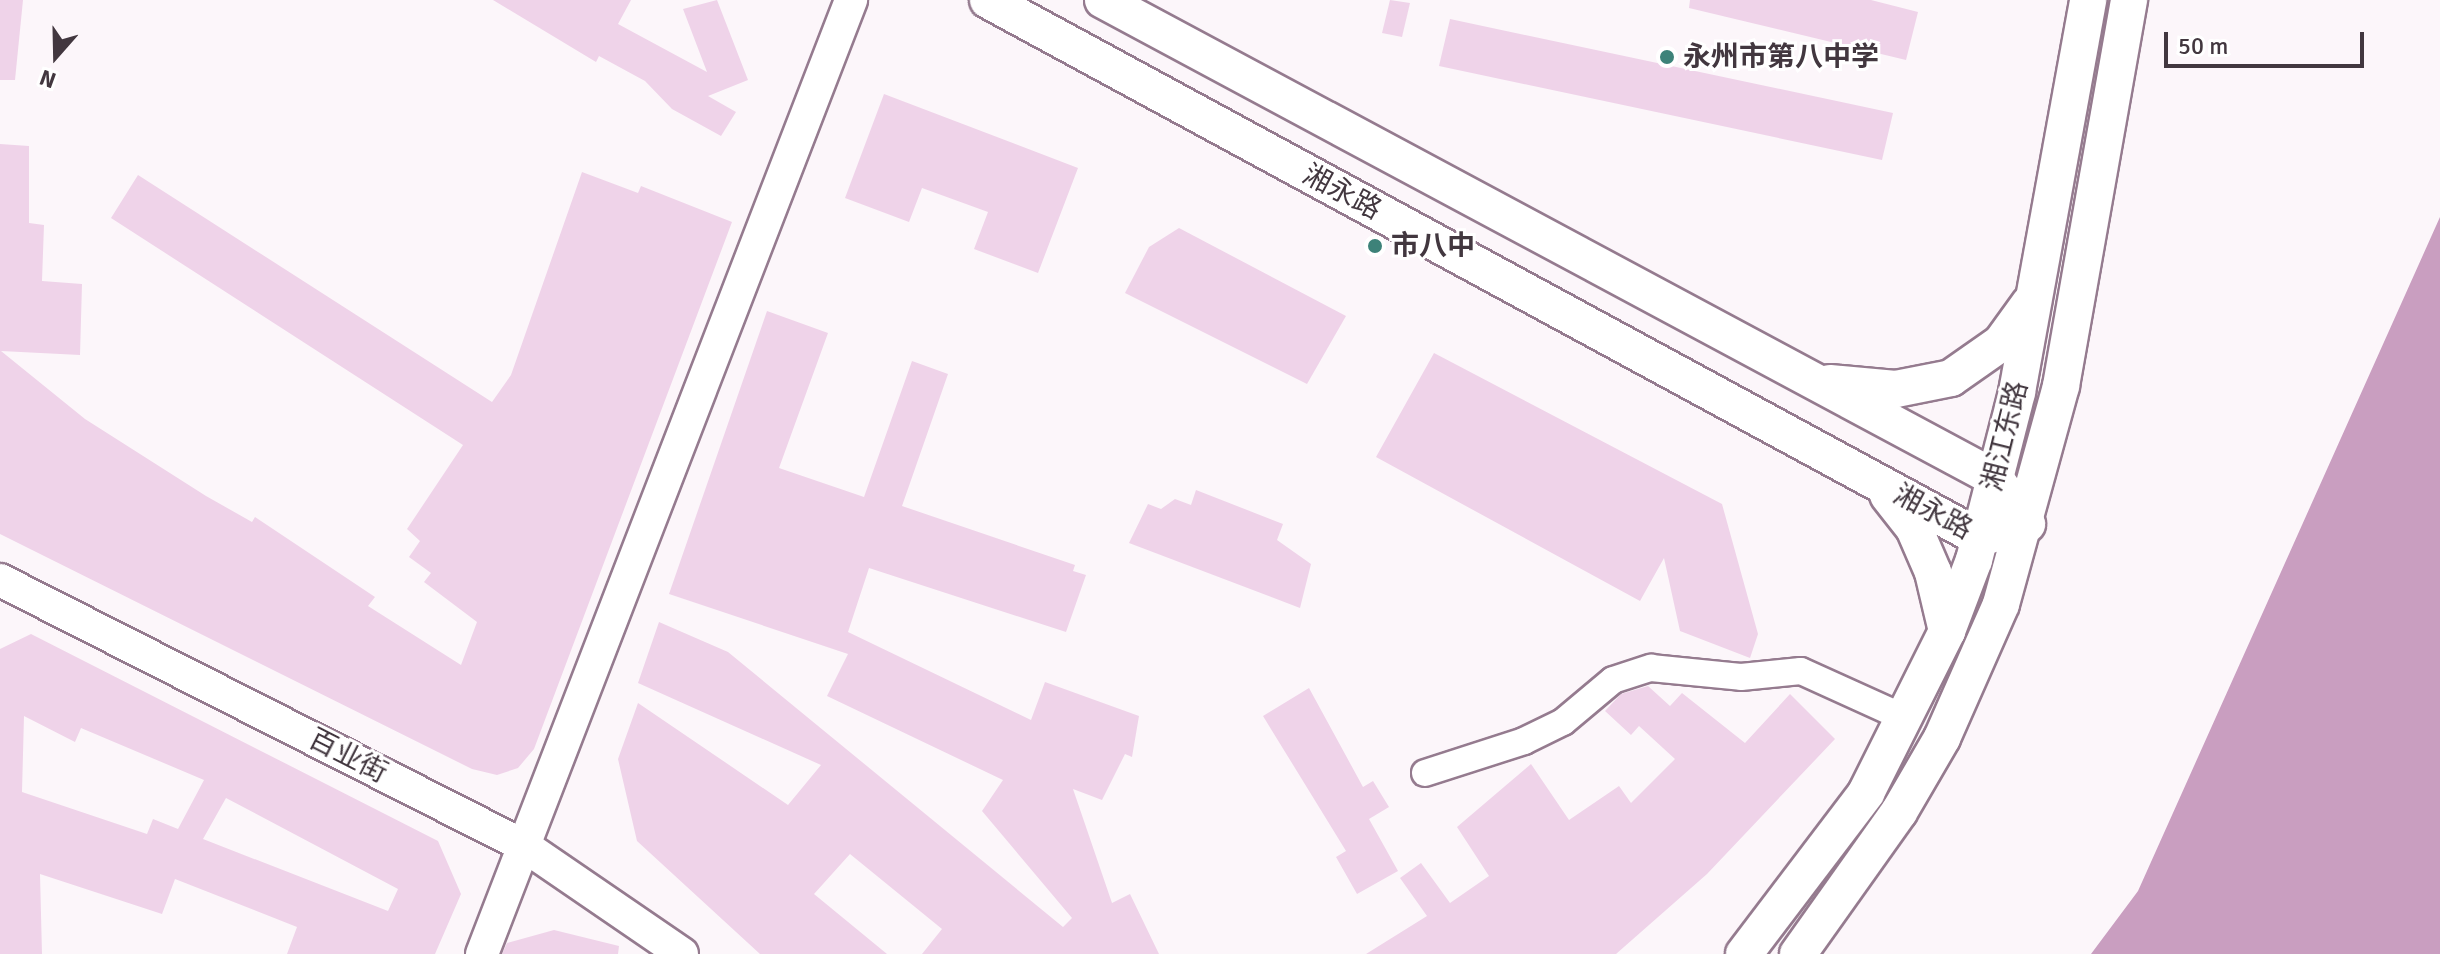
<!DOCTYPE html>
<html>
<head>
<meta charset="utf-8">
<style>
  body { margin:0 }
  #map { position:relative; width:2440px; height:954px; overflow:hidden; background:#fcf6fa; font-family:Signika,"Noto Sans SC",sans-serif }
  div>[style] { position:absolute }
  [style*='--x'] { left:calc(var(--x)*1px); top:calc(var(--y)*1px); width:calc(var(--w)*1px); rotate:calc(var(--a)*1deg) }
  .water>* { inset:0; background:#c99ec0 }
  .building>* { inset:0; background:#efd3e9 }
  .roads { filter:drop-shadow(2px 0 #957b8f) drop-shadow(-2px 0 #957b8f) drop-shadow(0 2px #957b8f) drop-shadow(0 -2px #957b8f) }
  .minor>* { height:26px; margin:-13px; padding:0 13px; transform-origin:13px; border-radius:13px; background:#fff }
  .tertiary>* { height:32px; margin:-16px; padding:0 16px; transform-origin:16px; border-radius:16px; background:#fff }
  .secondary>* { height:36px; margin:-18px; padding:0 18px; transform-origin:18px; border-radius:18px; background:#fff }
  .dots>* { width:22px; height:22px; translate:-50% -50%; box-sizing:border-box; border:4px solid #fff; border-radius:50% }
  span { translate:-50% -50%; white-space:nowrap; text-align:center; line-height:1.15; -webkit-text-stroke:6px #fff; paint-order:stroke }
  .poi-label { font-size:28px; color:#42373f; font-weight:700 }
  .left { translate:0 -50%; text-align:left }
  .street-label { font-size:28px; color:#42373f }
  .north { position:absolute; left:16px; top:16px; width:80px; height:80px; -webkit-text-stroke:6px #fff; paint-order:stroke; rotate:200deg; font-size:22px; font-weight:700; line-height:32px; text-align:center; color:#42373f }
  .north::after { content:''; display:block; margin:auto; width:28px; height:36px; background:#42373f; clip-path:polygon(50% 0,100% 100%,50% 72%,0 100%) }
  .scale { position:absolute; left:2164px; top:32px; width:200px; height:36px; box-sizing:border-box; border:4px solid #42373f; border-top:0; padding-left:10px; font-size:24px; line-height:28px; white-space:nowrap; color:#42373f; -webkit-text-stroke:6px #fff; paint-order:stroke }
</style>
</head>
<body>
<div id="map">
  <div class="water">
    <div style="clip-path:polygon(2440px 217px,2440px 954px,2091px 954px,2138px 891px)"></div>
  </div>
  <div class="building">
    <div style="clip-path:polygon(0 0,23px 0,15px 80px,0 80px)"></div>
    <div style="clip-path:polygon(493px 0,631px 0,618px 24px,707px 72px,683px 9px,717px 0,748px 80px,708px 96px,736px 112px,721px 136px,672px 109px,645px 81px,599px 56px,596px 62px)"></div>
    <div style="clip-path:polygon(1390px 0,1410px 3px,1402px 37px,1382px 33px)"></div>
    <div style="clip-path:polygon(1690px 0,1871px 0,1918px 12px,1906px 60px,1689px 8px)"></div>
    <div style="clip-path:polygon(1450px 19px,1893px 113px,1882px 160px,1439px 66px)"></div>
    <div style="clip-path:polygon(884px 94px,1078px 168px,1038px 273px,974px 249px,988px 212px,922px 188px,909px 222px,845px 198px)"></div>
    <div style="clip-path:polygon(0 144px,29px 146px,29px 223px,44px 225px,42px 281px,82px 284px,80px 355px,1px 351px,85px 419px,206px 496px,252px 522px,255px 517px,375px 597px,368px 606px,461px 665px,477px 622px,424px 582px,431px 573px,409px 557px,420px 541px,407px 529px,463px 445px,111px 218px,138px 175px,492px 402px,511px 375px,582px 172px,638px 193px,641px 186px,732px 222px,534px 749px,518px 768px,497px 775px,472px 769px,0 534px)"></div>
    <div style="clip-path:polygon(1179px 228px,1346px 316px,1307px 384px,1125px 293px,1149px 247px)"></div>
    <div style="clip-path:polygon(767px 311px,828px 333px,779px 468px,864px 497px,912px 361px,948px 374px,902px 506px,1075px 565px,1073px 571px,1086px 575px,1066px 632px,869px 568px,848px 632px,1031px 720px,1045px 682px,1139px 716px,1132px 757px,1125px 754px,1102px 800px,1073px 789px,1112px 903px,1130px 894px,1159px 954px,922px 954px,942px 929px,850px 854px,814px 894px,887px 954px,760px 954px,637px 841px,618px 759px,638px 703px,788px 805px,821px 765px,638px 683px,659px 622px,728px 652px,1063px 927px,1072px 918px,982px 811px,1003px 780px,827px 696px,848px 654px,669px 594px)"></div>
    <div style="clip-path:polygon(1434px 353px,1722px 504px,1758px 634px,1750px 658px,1680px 631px,1664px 558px,1640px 601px,1376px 457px)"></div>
    <div style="clip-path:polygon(1196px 490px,1283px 524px,1277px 540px,1311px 564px,1300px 608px,1129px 543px,1148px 504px,1161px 509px,1175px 499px,1191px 505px)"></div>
    <div style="clip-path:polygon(evenodd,31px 634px,438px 841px,461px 894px,435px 954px,287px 954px,297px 927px,175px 879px,162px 914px,40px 874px,42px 954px,0 954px,0 649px,31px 634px,24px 716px,75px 742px,81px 728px,204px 780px,178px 829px,153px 819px,147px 834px,22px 792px,24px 716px,31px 634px,226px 798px,398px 889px,388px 911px,203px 839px,226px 798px)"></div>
    <div style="clip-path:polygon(1648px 686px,1670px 706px,1682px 693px,1745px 743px,1790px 694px,1835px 739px,1707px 874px,1616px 954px,1366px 954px,1427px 916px,1400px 878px,1421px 863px,1450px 903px,1489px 876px,1457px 827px,1531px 764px,1569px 820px,1619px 786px,1631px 803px,1675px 759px,1639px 726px,1631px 735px,1605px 711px,1621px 694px)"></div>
    <div style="clip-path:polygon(1309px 688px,1363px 787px,1373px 781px,1389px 807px,1369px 819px,1398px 871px,1357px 894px,1336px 857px,1346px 851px,1263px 716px)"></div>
    <div style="clip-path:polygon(554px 930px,619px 946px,618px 954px,502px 954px,507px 943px)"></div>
  </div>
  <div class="roads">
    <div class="minor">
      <div style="--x:1425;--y:773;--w:104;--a:-17.9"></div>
      <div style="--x:1524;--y:741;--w:43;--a:-26"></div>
      <div style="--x:1563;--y:722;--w:65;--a:-40"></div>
      <div style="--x:1613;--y:680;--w:40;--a:-18"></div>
      <div style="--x:1651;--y:668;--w:90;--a:5.7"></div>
      <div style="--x:1741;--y:677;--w:60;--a:-5.7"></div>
      <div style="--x:1801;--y:671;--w:116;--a:24.4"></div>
    </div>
    <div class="tertiary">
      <div style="--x:0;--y:580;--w:590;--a:26.91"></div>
      <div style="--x:526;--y:847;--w:189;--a:34.4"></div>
      <div style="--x:482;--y:954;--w:1023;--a:-68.85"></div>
    </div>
    <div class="secondary">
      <div style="--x:988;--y:0;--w:1128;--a:28.47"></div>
      <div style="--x:1980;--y:538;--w:49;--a:-16.6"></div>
      <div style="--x:1103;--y:0;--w:1012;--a:28.19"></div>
      <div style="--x:1995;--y:478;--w:56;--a:55.2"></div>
      <div style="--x:1830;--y:383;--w:66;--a:5.2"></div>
      <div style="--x:1896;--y:389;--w:56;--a:-11.3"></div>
      <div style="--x:1951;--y:378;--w:61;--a:-35"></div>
      <div style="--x:2001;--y:343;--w:49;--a:-54.1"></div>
      <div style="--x:1888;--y:495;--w:42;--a:51.8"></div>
      <div style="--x:1914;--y:528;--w:48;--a:66.6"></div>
      <div style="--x:1933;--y:572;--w:61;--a:76.7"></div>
      <div style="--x:1744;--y:954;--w:202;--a:-52.8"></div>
      <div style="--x:1866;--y:793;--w:181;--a:-63.4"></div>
      <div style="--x:1947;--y:631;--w:76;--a:-69.2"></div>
      <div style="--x:1974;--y:560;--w:173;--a:-75.6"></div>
      <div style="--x:2017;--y:392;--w:398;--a:-79.7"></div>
      <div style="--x:1798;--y:954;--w:174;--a:-54.6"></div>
      <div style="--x:1899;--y:812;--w:86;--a:-59.8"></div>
      <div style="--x:1942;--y:738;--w:146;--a:-66.2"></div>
      <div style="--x:2001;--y:604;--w:226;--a:-74.6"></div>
      <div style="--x:2061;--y:386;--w:392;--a:-80"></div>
    </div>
  </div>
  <div class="dots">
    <div style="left:1667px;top:57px;background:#3d8279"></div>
    <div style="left:1375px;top:246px;background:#3d8279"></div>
  </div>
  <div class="poi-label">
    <span class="left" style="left:1683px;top:57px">永州市第八中学</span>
    <span class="left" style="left:1391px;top:246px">市八中</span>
  </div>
  <div class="street-label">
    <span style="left:1342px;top:192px;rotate:28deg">湘永路</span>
    <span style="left:2005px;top:436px;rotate:-76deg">湘江东路</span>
    <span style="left:1933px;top:512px;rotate:28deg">湘永路</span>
    <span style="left:348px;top:756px;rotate:27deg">百业街</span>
  </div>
  <div class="north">N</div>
  <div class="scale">50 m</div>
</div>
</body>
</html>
